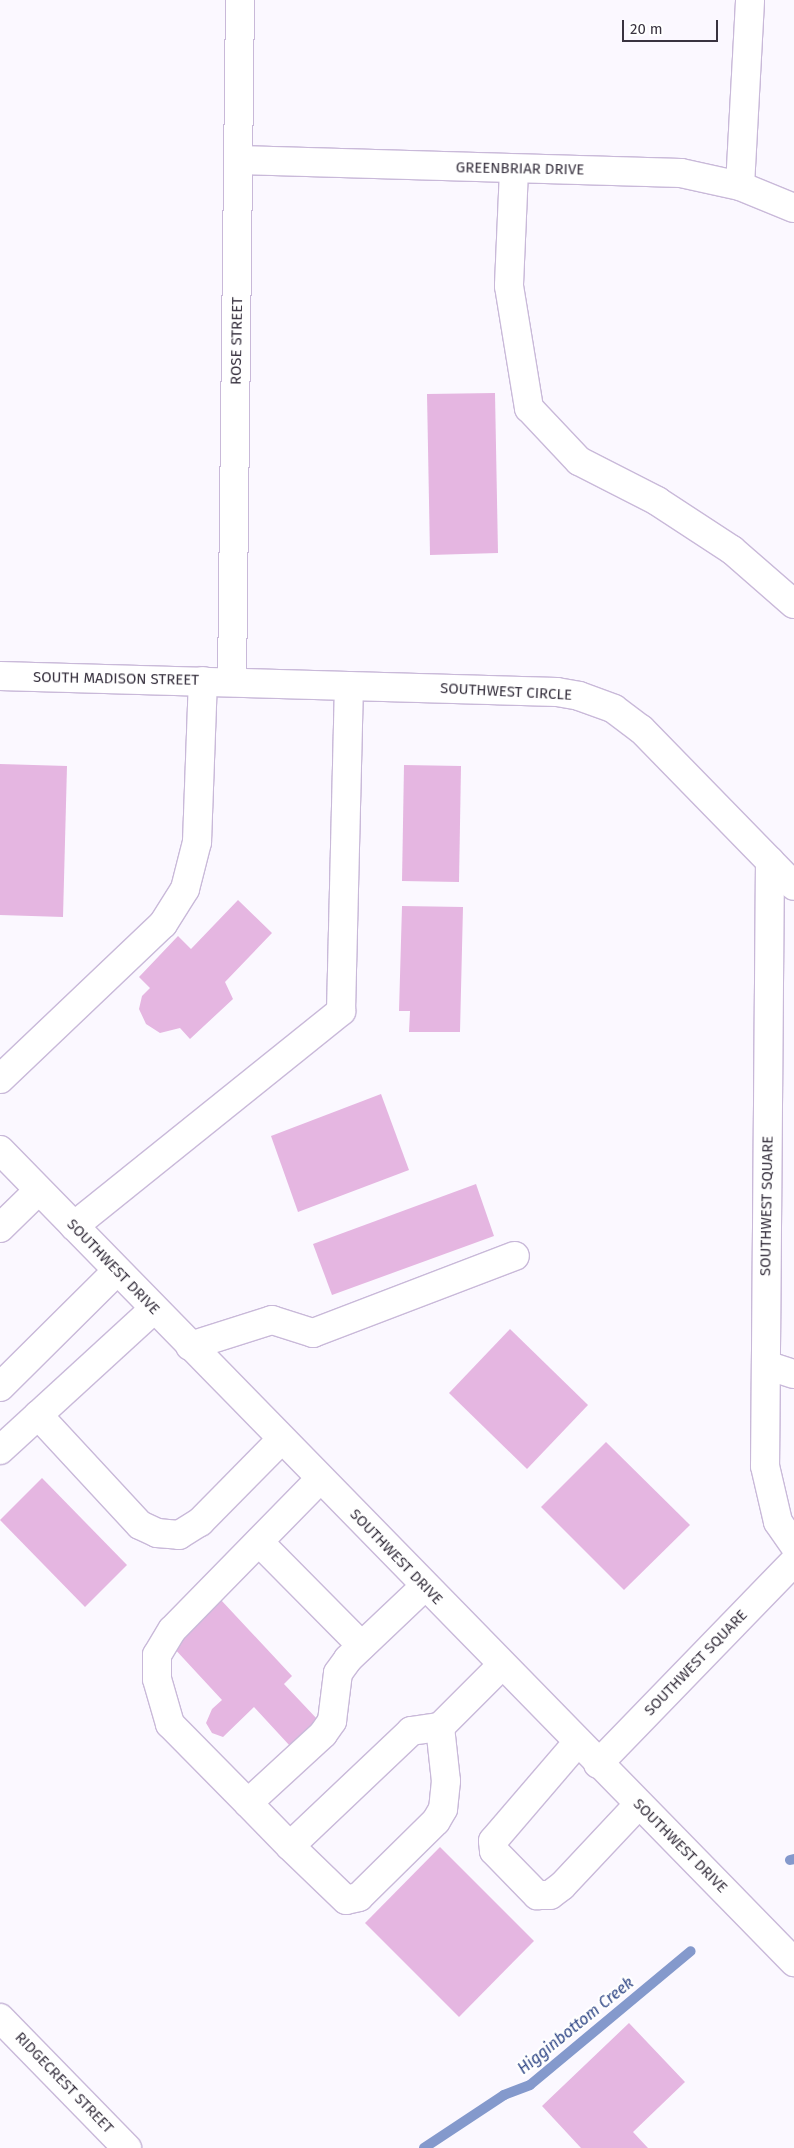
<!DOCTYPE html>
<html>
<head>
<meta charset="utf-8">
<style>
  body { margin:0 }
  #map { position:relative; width:794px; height:2148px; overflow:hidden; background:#fbf8ff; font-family:"Fira Sans",sans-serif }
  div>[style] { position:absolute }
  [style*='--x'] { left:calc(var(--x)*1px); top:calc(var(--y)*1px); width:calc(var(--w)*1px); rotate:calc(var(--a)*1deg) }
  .stream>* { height:10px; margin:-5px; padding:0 5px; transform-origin:5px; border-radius:5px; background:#8499cc }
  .building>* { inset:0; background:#e5b6e1 }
  .roads { filter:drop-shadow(1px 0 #c9b9d9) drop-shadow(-1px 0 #c9b9d9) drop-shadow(0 1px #c9b9d9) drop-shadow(0 -1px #c9b9d9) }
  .minor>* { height:28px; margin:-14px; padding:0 14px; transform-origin:14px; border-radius:14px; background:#fff }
  .major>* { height:28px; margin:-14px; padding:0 14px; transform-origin:14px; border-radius:14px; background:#fff }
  span { translate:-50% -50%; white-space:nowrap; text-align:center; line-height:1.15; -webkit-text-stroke:4.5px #fff; paint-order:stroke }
  .street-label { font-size:15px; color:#393340 }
  .water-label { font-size:16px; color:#304786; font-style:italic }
  .scale { position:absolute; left:622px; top:20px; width:96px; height:22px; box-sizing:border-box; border:2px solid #393340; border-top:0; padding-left:6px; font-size:15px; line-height:18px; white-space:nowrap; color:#393340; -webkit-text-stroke:4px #fff; paint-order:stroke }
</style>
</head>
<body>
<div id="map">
  <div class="stream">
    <div style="--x:790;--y:1860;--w:4;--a:-14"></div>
    <div style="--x:424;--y:2148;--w:96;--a:-33.5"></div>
    <div style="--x:504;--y:2095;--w:28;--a:-21"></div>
    <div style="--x:530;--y:2085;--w:209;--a:-39.8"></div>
  </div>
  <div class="building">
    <div style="clip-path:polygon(495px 393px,498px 553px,430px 555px,427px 394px)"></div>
    <div style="clip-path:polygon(0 764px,67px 766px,63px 917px,0 915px)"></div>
    <div style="clip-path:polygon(404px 765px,461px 766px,459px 882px,402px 881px)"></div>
    <div style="clip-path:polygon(238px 900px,272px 933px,225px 982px,233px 999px,190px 1039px,180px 1028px,160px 1033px,146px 1024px,139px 1009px,142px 996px,150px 988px,139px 977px,178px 936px,191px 949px)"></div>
    <div style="clip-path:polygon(402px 906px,463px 907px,460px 1032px,409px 1032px,410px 1011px,399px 1011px)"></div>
    <div style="clip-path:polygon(381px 1094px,409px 1170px,298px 1212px,271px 1136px)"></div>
    <div style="clip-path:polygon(476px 1184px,494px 1236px,332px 1295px,313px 1244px)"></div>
    <div style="clip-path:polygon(510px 1329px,588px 1405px,527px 1469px,449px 1393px)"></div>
    <div style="clip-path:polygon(606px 1442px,690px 1525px,624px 1590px,541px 1507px)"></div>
    <div style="clip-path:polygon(42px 1478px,127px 1565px,85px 1607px,0 1520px)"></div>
    <div style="clip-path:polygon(221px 1600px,292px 1676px,284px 1684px,318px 1720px,290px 1746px,254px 1707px,223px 1737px,212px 1733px,206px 1723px,212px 1709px,222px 1700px,172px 1646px)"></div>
    <div style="clip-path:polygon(440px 1847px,534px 1941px,459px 2017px,365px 1923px)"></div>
    <div style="clip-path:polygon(629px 2023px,685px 2082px,633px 2132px,648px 2148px,581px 2148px,542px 2106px)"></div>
  </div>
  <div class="roads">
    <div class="minor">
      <div style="--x:239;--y:160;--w:442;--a:1.7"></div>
      <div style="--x:681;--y:173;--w:60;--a:12.4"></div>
      <div style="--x:740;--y:186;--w:58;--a:22.2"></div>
      <div style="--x:514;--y:170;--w:116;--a:92.5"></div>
      <div style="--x:509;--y:286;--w:124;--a:80.7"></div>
      <div style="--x:529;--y:408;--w:73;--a:46.7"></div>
      <div style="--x:579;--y:461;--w:88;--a:27.1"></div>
      <div style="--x:657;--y:501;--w:90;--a:33.2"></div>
      <div style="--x:732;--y:550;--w:82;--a:41.1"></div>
      <div style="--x:740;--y:186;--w:186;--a:-86.9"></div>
      <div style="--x:0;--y:676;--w:557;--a:1.65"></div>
      <div style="--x:557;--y:692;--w:22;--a:10"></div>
      <div style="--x:579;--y:696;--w:37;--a:20"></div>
      <div style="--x:614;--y:709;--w:34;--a:37"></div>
      <div style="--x:641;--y:729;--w:219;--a:45.7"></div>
      <div style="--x:232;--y:682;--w:682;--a:-89.33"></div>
      <div style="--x:770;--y:861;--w:605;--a:90.47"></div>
      <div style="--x:765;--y:1466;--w:57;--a:76.9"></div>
      <div style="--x:778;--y:1522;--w:28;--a:55"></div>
      <div style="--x:0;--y:1079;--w:225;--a:-43.6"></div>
      <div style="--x:163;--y:924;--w:41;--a:-57.8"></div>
      <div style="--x:185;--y:889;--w:49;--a:-75.7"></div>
      <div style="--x:197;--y:842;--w:161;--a:-87.9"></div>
      <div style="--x:74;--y:1226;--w:343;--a:-38.8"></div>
      <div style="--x:341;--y:1011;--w:325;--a:-88.6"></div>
      <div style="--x:0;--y:1228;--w:54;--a:-44.3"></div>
      <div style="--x:190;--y:1346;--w:86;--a:-17.6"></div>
      <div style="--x:272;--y:1320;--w:43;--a:17.6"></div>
      <div style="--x:313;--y:1333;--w:216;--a:-20.9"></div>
      <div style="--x:766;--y:1365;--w:29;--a:18"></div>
      <div style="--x:0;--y:1387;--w:165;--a:-44.8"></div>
      <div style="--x:38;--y:1415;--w:150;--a:47.2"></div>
      <div style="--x:140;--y:1525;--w:19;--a:25"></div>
      <div style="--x:157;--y:1533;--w:22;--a:5"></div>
      <div style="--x:179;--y:1535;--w:25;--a:-32"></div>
      <div style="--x:200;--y:1522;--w:115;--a:-45.4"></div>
      <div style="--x:0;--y:1450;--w:209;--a:-42.5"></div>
      <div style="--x:320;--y:1479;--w:211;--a:134.4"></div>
      <div style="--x:172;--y:1630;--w:29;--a:121"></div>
      <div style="--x:157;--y:1655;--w:24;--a:90"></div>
      <div style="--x:157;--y:1679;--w:47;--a:73.9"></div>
      <div style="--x:170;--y:1724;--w:111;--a:45.4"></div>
      <div style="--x:248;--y:1803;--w:102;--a:-42.6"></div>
      <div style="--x:323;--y:1734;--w:16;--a:-55"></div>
      <div style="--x:332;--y:1721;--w:48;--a:-82.9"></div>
      <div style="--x:338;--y:1673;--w:17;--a:-54"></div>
      <div style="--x:348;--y:1659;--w:106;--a:-43.5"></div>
      <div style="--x:259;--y:1542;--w:146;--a:45.3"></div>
      <div style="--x:440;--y:1727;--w:54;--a:83.7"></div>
      <div style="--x:446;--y:1781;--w:28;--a:96"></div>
      <div style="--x:443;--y:1809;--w:14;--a:120"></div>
      <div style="--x:436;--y:1821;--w:108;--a:135.4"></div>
      <div style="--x:359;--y:1897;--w:13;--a:167"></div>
      <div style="--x:346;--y:1900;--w:78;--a:-136"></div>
      <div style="--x:290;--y:1846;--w:167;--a:-43.5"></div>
      <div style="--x:411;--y:1731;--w:29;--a:-8"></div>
      <div style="--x:440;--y:1727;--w:88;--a:-45"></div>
      <div style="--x:577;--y:1743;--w:129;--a:130.6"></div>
      <div style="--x:493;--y:1841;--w:10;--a:84"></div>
      <div style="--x:494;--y:1851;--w:62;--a:45.7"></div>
      <div style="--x:537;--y:1895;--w:13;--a:0"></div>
      <div style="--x:550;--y:1895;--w:15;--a:-37"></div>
      <div style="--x:562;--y:1886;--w:112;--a:-46.8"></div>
      <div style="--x:598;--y:1764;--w:281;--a:-45.9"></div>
      <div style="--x:248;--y:1803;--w:60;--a:45.7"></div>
      <div style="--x:0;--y:2018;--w:182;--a:45.7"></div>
    </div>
    <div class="major">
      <div style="--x:0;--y:1150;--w:1136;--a:45.64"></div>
    </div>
  </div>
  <div class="street-label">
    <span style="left:520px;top:169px;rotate:1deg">GREENBRIAR DRIVE</span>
    <span style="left:237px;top:341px;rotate:-89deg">ROSE STREET</span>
    <span style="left:116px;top:679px;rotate:1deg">SOUTH MADISON STREET</span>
    <span style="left:506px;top:692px;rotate:3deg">SOUTHWEST CIRCLE</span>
    <span style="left:767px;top:1206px;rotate:-89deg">SOUTHWEST SQUARE</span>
    <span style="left:113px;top:1267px;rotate:46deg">SOUTHWEST DRIVE</span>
    <span style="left:396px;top:1557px;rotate:46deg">SOUTHWEST DRIVE</span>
    <span style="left:696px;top:1663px;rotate:-46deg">SOUTHWEST SQUARE</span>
    <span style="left:680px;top:1846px;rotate:45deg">SOUTHWEST DRIVE</span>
    <span style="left:64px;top:2083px;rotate:46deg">RIDGECREST STREET</span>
  </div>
  <div class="water-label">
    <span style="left:576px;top:2026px;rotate:-39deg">Higginbottom Creek</span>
  </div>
  <div class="scale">20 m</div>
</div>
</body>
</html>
